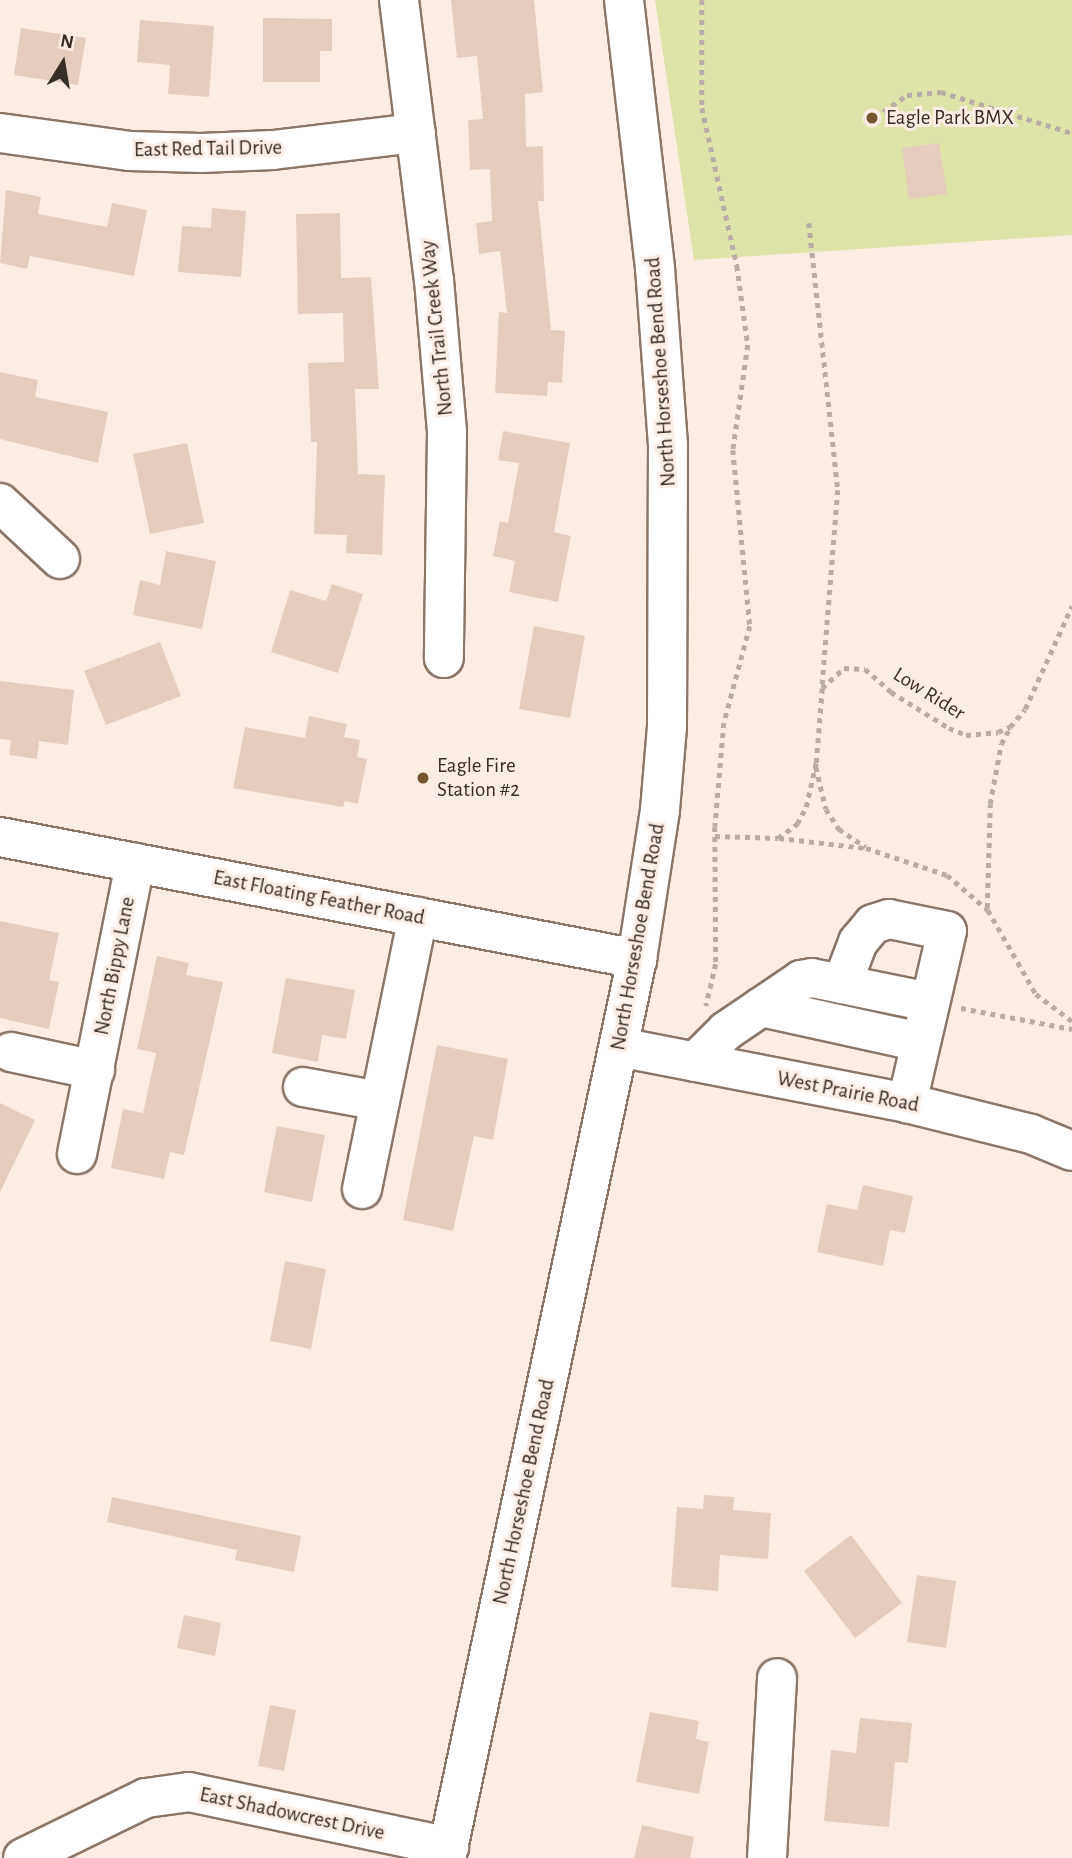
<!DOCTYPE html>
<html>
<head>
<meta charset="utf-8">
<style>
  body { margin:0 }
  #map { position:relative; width:1072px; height:1858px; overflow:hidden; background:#fcede4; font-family:"Alegreya Sans",sans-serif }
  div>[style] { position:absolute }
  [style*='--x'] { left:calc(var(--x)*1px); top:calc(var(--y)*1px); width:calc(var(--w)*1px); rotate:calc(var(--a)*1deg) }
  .green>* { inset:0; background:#dee3a8 }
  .building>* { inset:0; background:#e4cdbe }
  .path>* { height:4.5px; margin-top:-2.25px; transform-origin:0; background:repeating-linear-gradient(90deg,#b9aca4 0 5px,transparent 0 10px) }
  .roads { filter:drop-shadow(2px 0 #8b7668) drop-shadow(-2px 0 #8b7668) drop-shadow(0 2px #8b7668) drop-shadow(0 -2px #8b7668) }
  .minor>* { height:38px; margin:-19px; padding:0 19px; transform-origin:19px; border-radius:19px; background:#fff }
  .dots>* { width:19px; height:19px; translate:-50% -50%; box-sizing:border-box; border:4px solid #fcede4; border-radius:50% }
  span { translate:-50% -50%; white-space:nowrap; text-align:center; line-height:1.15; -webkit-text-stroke:6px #fcede4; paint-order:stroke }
  .poi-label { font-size:21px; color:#372e28 }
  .left { translate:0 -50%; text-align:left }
  .street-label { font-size:21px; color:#372e28 }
  .north { position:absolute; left:28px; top:28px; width:70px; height:70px; -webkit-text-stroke:5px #fcede4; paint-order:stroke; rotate:11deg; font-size:19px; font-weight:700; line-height:28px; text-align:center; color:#372e28 }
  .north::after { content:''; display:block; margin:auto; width:24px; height:32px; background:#372e28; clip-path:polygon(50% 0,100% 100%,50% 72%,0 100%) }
</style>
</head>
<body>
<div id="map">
  <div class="green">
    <div style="clip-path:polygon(655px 0,1072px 0,1072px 235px,694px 260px)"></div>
  </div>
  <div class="building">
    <div style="clip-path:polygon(451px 0,534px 0,543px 92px,525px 94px,526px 147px,543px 146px,544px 201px,538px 201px,551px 330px,565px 331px,562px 383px,548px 382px,547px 396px,495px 393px,499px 312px,507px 313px,500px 251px,479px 254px,476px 223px,492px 221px,490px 169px,470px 170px,468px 120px,483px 119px,477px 56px,457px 58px)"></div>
    <div style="clip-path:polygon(263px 18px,332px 19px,332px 51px,320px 51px,320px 82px,263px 82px)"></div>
    <div style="clip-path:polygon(140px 20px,214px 26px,209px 97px,168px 94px,170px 65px,137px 62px)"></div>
    <div style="clip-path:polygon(21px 28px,86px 38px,78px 85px,14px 75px)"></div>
    <div style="clip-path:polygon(939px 143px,947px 194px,909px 199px,902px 148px)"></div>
    <div style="clip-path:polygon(6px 190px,41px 197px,38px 214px,107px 227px,112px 203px,147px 210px,134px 276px,30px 256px,27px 269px,0 263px)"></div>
    <div style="clip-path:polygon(212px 208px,246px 211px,241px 277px,178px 272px,182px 226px,211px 228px)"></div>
    <div style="clip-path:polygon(340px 213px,341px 278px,371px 277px,379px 389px,355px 389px,358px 474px,385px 475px,382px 555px,346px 553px,347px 535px,314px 534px,317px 442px,311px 442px,308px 363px,344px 362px,343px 313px,298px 314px,296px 214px)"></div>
    <div style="clip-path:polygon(0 372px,38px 380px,35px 397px,108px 412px,98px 463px,0 439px)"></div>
    <div style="clip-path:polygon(503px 431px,570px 443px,554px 532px,571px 536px,558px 602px,509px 592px,515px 561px,493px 556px,500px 521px,508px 523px,519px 463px,498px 460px)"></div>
    <div style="clip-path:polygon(187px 443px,204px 523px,150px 534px,133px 454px)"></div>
    <div style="clip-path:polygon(166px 551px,216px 561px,202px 629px,133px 615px,140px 580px,160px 585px)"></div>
    <div style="clip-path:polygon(332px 584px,363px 594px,338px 673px,271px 652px,290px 590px,326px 601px)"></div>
    <div style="clip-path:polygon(534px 626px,585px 636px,570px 718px,519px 709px)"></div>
    <div style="clip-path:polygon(160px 642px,181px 696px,106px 725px,84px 671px)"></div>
    <div style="clip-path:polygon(0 681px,74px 690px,68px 745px,39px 741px,37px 759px,9px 755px,11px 740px,0 739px)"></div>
    <div style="clip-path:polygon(309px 716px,347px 724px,344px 737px,360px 740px,357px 757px,367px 759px,358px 804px,345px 801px,343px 807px,233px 788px,245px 727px,305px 738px)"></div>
    <div style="clip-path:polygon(0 921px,59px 933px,49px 980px,59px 982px,49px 1029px,0 1018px)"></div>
    <div style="clip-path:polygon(157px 956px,189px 963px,186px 975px,223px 982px,184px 1155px,170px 1152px,164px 1179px,111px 1168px,123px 1109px,143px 1113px,156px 1053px,137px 1049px)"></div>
    <div style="clip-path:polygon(286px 978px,355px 990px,346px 1039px,322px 1035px,318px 1062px,272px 1053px)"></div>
    <div style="clip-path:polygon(437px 1045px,508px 1059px,493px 1140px,474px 1136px,453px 1231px,403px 1220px)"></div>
    <div style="clip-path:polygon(0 1103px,35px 1120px,0 1192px)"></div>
    <div style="clip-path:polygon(277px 1126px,325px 1135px,312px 1202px,264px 1192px)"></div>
    <div style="clip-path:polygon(863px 1185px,913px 1196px,905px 1233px,890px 1230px,883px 1266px,817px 1252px,827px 1204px,857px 1210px)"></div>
    <div style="clip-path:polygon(285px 1261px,326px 1269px,311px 1349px,270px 1341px)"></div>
    <div style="clip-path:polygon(704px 1495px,734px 1497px,733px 1510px,771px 1513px,768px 1559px,720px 1555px,718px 1591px,671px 1587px,677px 1507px,703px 1509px)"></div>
    <div style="clip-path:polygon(112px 1497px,301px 1536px,294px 1572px,235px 1560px,237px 1550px,107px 1522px)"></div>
    <div style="clip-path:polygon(851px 1535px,902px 1603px,855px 1638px,804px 1571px)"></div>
    <div style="clip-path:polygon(917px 1575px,956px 1581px,946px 1648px,907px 1642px)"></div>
    <div style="clip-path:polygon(184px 1615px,221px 1623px,215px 1656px,177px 1648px)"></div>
    <div style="clip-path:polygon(270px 1705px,296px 1710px,284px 1771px,258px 1766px)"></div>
    <div style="clip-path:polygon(650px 1712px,699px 1721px,696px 1739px,709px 1742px,699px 1794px,636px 1782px)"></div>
    <div style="clip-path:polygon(860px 1718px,912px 1723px,908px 1763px,895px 1762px,889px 1827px,824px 1821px,831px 1750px,856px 1753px)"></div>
    <div style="clip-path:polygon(642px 1825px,694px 1837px,690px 1858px,634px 1858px)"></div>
  </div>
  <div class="path">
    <div style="--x:702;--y:0;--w:108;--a:90"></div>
    <div style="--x:702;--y:108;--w:162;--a:77.5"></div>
    <div style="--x:737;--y:266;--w:80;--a:82.1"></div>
    <div style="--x:748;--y:345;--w:106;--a:98.1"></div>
    <div style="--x:733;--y:450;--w:177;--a:84.5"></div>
    <div style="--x:750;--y:626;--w:100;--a:105"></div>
    <div style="--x:724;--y:723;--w:104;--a:94.9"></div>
    <div style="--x:715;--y:827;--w:137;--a:89.6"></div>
    <div style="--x:716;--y:964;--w:43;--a:103.4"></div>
    <div style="--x:867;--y:123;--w:49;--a:-35"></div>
    <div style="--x:907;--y:95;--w:34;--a:-5"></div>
    <div style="--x:941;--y:92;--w:137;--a:17.4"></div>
    <div style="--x:809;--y:223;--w:269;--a:83.8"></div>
    <div style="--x:838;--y:490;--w:198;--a:94.6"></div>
    <div style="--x:816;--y:767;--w:43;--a:76.6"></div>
    <div style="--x:826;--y:809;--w:24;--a:57"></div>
    <div style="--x:839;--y:829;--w:32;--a:34"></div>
    <div style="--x:715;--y:836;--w:63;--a:1.8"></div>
    <div style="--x:778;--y:838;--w:24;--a:-36"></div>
    <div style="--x:797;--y:824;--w:19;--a:-62"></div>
    <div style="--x:806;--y:807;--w:45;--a:-77.2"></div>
    <div style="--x:816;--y:763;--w:75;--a:-85.4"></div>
    <div style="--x:822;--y:688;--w:30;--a:-42"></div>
    <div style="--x:844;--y:668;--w:21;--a:3"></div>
    <div style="--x:865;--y:669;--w:35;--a:41"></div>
    <div style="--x:891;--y:692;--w:68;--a:31.8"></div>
    <div style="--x:949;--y:728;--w:18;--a:22"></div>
    <div style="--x:966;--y:735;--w:32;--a:-5"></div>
    <div style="--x:998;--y:732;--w:13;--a:-23"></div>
    <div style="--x:1010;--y:727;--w:23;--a:-50"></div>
    <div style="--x:1025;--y:709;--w:113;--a:-65.5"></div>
    <div style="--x:779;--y:838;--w:88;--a:6.6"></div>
    <div style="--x:866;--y:848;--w:85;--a:18.4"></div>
    <div style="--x:947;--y:875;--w:54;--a:40.5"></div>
    <div style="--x:988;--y:910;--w:97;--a:60.3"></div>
    <div style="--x:1036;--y:994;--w:45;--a:36.9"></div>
    <div style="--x:987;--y:908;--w:104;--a:-88.3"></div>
    <div style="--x:990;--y:804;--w:61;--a:-79.6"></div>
    <div style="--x:1001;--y:744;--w:18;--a:-61"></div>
    <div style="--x:961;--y:1008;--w:113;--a:10.7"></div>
  </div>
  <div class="roads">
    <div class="minor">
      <div style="--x:399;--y:0;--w:282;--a:82.9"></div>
      <div style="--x:434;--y:280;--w:153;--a:85.1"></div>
      <div style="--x:447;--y:432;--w:226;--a:90.8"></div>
      <div style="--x:0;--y:133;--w:130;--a:7.9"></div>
      <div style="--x:129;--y:151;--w:72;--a:1.6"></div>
      <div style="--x:201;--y:153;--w:72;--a:-2.4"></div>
      <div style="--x:273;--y:150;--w:144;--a:-6.8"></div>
      <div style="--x:0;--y:503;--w:82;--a:43"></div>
      <div style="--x:0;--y:837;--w:649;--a:10.84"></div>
      <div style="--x:842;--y:984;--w:45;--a:-69.1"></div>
      <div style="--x:858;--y:942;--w:23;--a:-50"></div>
      <div style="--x:873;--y:924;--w:17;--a:-17"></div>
      <div style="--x:889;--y:919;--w:59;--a:11.7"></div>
      <div style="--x:947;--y:931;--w:177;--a:103.1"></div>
      <div style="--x:761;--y:1007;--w:163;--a:12.4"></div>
      <div style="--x:619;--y:1047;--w:293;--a:11"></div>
      <div style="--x:907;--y:1103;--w:128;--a:14"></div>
      <div style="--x:1031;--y:1134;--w:44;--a:22.5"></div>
      <div style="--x:11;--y:1052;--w:86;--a:12.1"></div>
      <div style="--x:695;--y:1062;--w:44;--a:-45"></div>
      <div style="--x:726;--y:1031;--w:91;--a:-34.2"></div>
      <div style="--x:801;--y:980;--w:11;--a:-10"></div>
      <div style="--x:812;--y:978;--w:119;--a:11.6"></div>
      <div style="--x:303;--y:1087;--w:78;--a:10.3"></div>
      <div style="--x:77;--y:1154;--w:297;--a:-78.7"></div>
      <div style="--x:362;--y:1189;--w:278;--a:-78.4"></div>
      <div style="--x:23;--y:1858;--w:137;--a:-26"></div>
      <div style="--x:146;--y:1798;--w:43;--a:-7.9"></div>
      <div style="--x:189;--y:1792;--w:266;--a:11.9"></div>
      <div style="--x:446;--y:1858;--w:919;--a:-78.01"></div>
      <div style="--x:637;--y:959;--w:151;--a:-81.2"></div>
      <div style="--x:660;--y:810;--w:83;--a:-85.2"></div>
      <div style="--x:667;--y:727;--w:282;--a:-89.8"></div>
      <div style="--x:668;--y:445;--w:177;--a:-94.2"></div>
      <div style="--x:655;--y:268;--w:270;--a:-96.6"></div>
      <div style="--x:767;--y:1858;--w:180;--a:-86.8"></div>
    </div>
  </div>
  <div class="dots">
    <div style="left:872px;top:118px;background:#76542c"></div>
    <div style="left:423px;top:778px;background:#76542c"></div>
  </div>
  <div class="poi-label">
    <span class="left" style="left:886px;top:118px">Eagle Park BMX</span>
    <span class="left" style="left:437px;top:778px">Eagle Fire<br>Station #2</span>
  </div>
  <div class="street-label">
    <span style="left:208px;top:149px;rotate:-1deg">East Red Tail Drive</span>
    <span style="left:437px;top:328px;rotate:-96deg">North Trail Creek Way</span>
    <span style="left:661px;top:372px;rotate:-94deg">North Horseshoe Bend Road</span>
    <span style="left:929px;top:694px;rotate:32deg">Low Rider</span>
    <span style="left:319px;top:898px;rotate:11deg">East Floating Feather Road</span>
    <span style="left:638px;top:937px;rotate:-80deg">North Horseshoe Bend Road</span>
    <span style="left:115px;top:966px;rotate:-79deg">North Bippy Lane</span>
    <span style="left:848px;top:1092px;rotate:11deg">West Prairie Road</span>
    <span style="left:524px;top:1492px;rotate:-78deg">North Horseshoe Bend Road</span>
    <span style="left:292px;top:1814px;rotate:12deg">East Shadowcrest Drive</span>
  </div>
  <div class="north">N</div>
</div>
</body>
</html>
